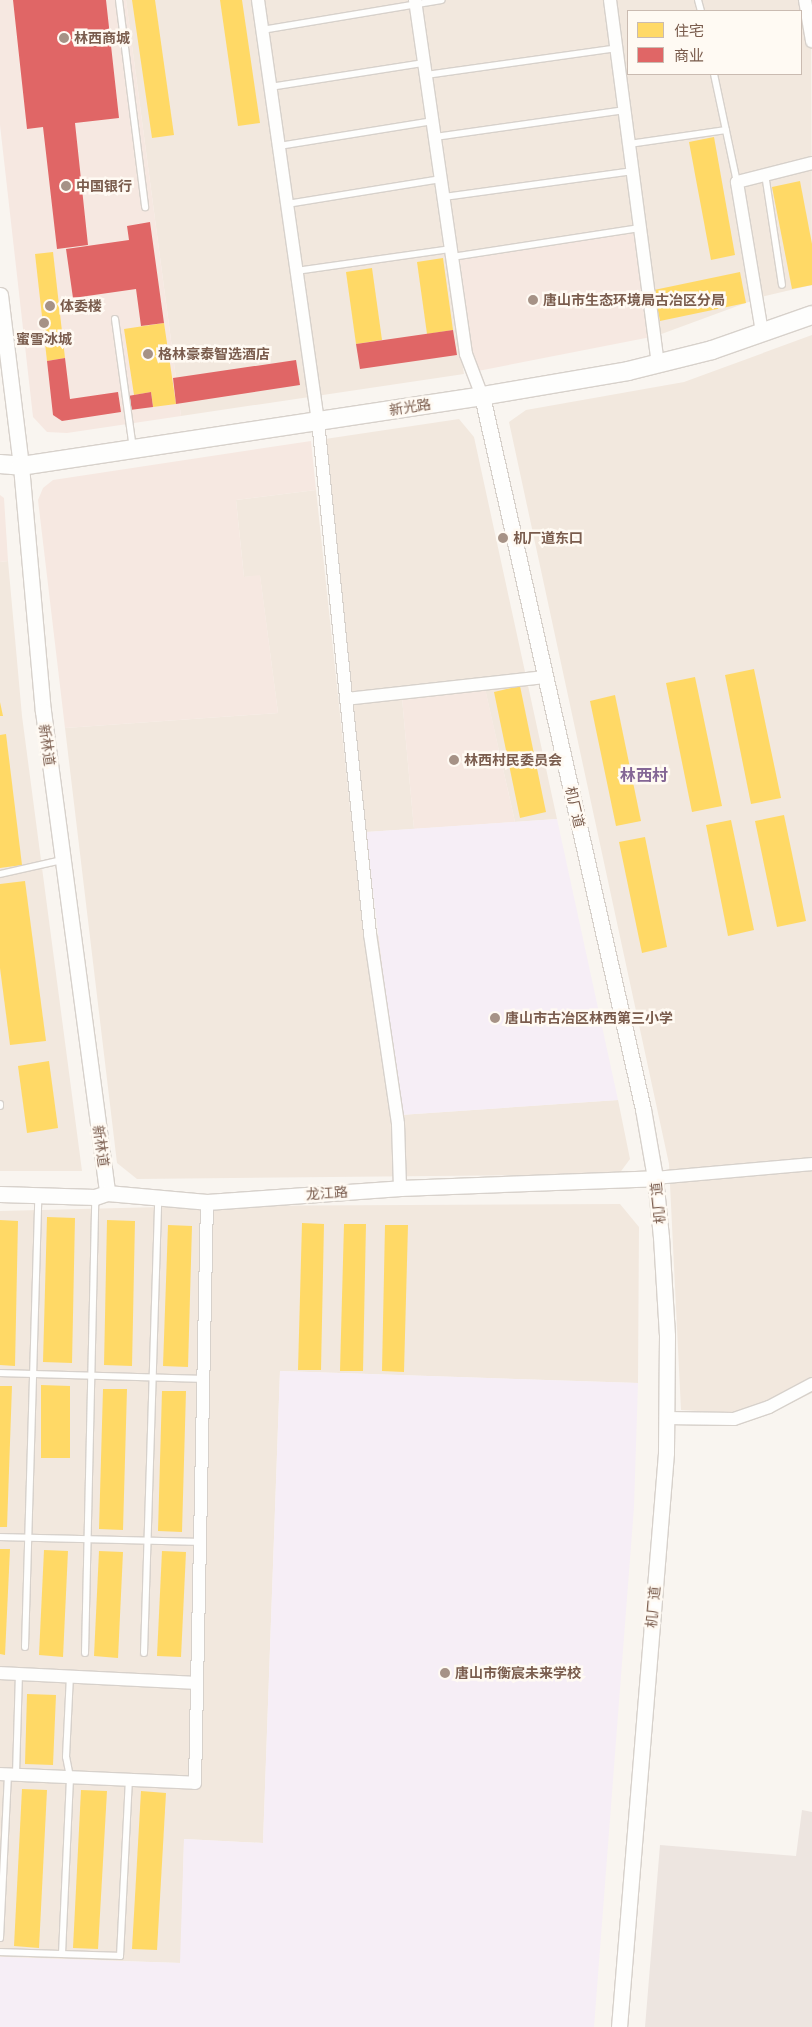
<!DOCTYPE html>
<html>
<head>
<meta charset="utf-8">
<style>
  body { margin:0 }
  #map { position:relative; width:812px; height:2027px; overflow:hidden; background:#f9f5f0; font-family:"Roboto Condensed","Noto Sans SC",sans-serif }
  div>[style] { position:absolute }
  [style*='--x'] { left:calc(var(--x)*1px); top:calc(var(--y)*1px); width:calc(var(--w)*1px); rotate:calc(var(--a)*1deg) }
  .residential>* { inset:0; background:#f2e8de }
  .commercial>* { inset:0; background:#f6e8e1 }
  .industrial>* { inset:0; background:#ede5e0 }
  .education>* { inset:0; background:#f6eef6 }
  .homes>* { inset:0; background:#ffd966 }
  .shops>* { inset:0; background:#e06666 }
  .roads { filter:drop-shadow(1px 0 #d7d1cb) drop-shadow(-1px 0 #d7d1cb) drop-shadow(0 1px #d7d1cb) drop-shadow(0 -1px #d7d1cb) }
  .service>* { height:6px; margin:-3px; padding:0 3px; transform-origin:3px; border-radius:3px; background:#fefefd }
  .minor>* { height:12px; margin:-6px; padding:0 6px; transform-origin:6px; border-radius:6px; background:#fefefd }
  .tertiary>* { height:15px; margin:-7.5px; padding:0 7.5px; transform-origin:7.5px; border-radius:7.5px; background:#fefefd }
  .secondary>* { height:18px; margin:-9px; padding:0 9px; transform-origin:9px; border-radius:9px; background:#fefefd }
  .dots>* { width:14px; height:14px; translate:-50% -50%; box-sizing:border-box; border:2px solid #fffaf3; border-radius:50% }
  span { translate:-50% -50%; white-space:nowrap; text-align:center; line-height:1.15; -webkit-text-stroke:5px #fffaf3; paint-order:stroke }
  .poi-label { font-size:14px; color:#7a5c4d; font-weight:700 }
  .left { translate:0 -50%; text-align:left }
  .street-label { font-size:14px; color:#7a5c4d }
  .quarter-label { font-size:16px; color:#846695; font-weight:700 }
  .legend { position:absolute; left:627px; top:10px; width:175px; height:65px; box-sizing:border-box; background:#fffaf3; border:1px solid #cabbb1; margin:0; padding:6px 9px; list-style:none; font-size:15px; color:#7a5c4d }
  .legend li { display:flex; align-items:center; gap:10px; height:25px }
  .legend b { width:25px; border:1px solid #cabbb1 }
</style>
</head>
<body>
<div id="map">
  <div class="residential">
    <div style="clip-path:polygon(evenodd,126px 0,811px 0,812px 285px,765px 296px,656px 336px,640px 228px,447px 257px,464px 374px,181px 416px,126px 0,628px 11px,801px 11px,801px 74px,628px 74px,628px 11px)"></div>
    <div style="clip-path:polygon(812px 335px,812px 1393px,783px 1407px,732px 1413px,681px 1410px,669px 1164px,509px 422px,526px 410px,684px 382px)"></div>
    <div style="clip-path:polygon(459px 419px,474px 437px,557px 819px,515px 822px,485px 689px,402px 698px,414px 829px,366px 832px,325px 439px)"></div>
    <div style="clip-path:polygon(316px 490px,364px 938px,379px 936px,400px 1115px,618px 1100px,630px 1159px,619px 1174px,137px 1179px,117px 1163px,65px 728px,278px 713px,260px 576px,244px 577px,236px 500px)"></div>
    <div style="clip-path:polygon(8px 561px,22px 716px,82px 1171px,0 1171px,0 562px)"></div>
    <div style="clip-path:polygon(620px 1204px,639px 1227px,638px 1383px,280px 1371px,263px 1843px,184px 1839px,181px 1963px,0 1957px,0 1211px,202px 1206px)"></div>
  </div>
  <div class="commercial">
    <div style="clip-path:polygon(0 0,126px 0,181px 416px,67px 433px,47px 432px,33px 417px,0 125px)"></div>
    <div style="clip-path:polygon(641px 228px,656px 336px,478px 371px,473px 356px,459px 255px)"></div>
    <div style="clip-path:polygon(311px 441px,316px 490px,236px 500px,244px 577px,260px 575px,278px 713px,65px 728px,38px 500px,43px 488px,53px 480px)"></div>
    <div style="clip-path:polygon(0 495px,4px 498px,8px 561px,0 562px)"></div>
    <div style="clip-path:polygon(485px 688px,515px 822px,414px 829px,402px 698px)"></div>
  </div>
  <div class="industrial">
    <div style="clip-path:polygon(802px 1810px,812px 1812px,812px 2027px,645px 2027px,660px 1845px,796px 1856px)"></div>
  </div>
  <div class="education">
    <div style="clip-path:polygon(557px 819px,618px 1100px,400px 1115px,366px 832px)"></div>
    <div style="clip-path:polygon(280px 1371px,638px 1383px,634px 1507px,594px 2027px,0 2027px,0 1957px,180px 1963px,184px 1839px,263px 1843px)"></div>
  </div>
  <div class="homes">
    <div style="clip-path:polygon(132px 0,155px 0,174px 135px,152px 138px)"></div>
    <div style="clip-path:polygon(220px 0,242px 0,260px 123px,238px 126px)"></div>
    <div style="clip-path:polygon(714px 137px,735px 255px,711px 260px,689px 142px)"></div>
    <div style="clip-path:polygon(800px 181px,812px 244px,812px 285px,792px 289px,772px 187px)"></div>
    <div style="clip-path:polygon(53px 252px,65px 358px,47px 361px,35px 254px)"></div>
    <div style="clip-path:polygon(443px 258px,453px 330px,427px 334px,417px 262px)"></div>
    <div style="clip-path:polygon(372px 268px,382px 340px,356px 344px,346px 272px)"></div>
    <div style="clip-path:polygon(740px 272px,746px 303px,660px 321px,654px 290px)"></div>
    <div style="clip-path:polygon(164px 323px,176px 404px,153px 407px,151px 392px,134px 395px,124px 329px)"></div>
    <div style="clip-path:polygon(754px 669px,781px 798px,751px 804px,725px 675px)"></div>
    <div style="clip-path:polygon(695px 677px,722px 806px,692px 812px,666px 683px)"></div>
    <div style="clip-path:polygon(520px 686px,546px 812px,520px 818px,494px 692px)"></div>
    <div style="clip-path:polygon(615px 695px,641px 821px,616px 826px,590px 701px)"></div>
    <div style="clip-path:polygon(0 702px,3px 716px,0 716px)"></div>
    <div style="clip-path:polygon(6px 734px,22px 865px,0 868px,0 735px)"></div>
    <div style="clip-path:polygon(784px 815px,806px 921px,777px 927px,755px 821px)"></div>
    <div style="clip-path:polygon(731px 820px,754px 930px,728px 936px,706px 825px)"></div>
    <div style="clip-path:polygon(645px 837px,667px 947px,642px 953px,619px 842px)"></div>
    <div style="clip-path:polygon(25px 881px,46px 1041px,10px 1045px,0 968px,0 884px)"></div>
    <div style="clip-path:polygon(49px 1061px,58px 1128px,27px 1133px,18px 1066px)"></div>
    <div style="clip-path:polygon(47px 1217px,75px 1218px,72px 1363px,43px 1362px)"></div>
    <div style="clip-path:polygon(0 1220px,18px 1221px,15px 1366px,0 1365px)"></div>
    <div style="clip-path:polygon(107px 1220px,135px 1221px,132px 1366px,104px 1365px)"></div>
    <div style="clip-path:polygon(302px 1223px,324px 1224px,321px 1370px,298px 1370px)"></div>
    <div style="clip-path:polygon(344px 1224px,366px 1224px,363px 1371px,340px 1371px)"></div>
    <div style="clip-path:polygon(168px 1225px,192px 1226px,188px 1367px,163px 1366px)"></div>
    <div style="clip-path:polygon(385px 1225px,408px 1225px,404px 1372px,382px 1371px)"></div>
    <div style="clip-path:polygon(41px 1385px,70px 1386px,70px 1458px,41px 1458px)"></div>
    <div style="clip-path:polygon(0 1386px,12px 1386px,7px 1527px,0 1527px)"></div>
    <div style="clip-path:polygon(103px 1389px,127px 1389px,123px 1530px,99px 1529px)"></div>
    <div style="clip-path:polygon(162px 1391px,186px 1391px,182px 1532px,158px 1531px)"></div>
    <div style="clip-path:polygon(0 1549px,10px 1549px,5px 1655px,0 1654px)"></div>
    <div style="clip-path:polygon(44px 1550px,68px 1551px,63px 1657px,39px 1655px)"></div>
    <div style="clip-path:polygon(99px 1551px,123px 1552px,118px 1658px,94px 1656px)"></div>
    <div style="clip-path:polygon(162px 1551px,186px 1552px,181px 1657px,157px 1656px)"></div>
    <div style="clip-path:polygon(27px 1694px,56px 1695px,53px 1765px,25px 1764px)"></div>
    <div style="clip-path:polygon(22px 1789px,47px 1790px,39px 1948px,14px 1946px)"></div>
    <div style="clip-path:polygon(81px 1790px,107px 1791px,98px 1949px,73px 1948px)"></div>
    <div style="clip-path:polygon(141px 1791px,166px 1793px,157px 1950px,132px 1949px)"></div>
  </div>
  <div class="shops">
    <div style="clip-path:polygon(13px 0,106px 0,119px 118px,75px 123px,88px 245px,57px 249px,43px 127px,27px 129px)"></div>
    <div style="clip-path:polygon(150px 222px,164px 323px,141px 326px,136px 289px,73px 298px,66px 249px,129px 240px,127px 226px)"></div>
    <div style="clip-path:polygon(453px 330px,457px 355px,360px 369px,356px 344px)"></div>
    <div style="clip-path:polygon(65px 358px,70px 399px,118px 392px,121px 412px,62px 421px,53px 415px,47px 361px)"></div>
    <div style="clip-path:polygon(296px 360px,300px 385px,176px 404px,173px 378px)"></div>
    <div style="clip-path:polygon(151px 392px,153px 407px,130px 410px,128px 396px)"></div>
  </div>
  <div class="roads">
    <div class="service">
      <div style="--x:119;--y:0;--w:209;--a:82.8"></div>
      <div style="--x:698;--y:0;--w:11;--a:75"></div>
      <div style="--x:262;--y:30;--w:182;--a:-9.5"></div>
      <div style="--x:714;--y:74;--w:110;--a:78"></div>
      <div style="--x:426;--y:75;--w:193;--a:-8"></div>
      <div style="--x:270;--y:87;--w:156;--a:-8.9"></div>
      <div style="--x:435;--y:137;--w:192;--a:-8.1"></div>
      <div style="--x:629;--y:144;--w:98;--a:-8.2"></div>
      <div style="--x:279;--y:146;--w:156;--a:-9.2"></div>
      <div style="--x:765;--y:174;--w:112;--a:81.3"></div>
      <div style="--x:444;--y:197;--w:191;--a:-7.8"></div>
      <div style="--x:287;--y:204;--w:156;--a:-9.2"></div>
      <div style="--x:452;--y:257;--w:190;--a:-8.8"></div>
      <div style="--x:296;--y:271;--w:157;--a:-8.1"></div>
      <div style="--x:115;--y:319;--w:130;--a:82.1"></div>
      <div style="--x:0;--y:874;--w:64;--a:-12.7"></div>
      <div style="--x:0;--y:1104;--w:2;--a:90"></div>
      <div style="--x:0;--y:1373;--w:203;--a:1.7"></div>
      <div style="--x:0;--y:1537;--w:200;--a:1.4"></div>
      <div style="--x:25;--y:1647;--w:451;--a:-88.3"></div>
      <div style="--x:85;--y:1653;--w:456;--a:-88.7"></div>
      <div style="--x:144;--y:1653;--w:456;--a:-88.2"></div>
      <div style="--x:16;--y:1774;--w:100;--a:-88.3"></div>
      <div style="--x:0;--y:1938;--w:164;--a:-87.2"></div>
      <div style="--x:0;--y:1952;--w:120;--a:1.9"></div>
      <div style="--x:120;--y:1956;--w:175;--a:-87.1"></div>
      <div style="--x:62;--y:1954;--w:177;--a:-87.4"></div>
      <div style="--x:70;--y:1777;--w:20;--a:-101"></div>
      <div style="--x:66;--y:1757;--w:81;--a:-87.2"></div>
    </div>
    <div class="minor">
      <div style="--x:258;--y:0;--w:425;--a:81.9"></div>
      <div style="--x:318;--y:421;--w:516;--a:84.21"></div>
      <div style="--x:370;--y:934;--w:192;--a:81.6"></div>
      <div style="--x:398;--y:1124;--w:64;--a:88.2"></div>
      <div style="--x:415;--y:0;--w:358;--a:81.8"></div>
      <div style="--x:466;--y:354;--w:45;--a:69.1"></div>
      <div style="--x:610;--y:0;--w:367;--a:82.5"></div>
      <div style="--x:805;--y:0;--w:42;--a:80.3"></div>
      <div style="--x:762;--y:332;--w:152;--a:-99.5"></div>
      <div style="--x:737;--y:182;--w:77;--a:-14.2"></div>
      <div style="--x:346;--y:699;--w:201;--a:-6.3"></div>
      <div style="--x:655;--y:1178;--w:158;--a:-5.1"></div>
      <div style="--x:666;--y:1418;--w:68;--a:0.8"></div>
      <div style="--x:734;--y:1419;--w:37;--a:-19"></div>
      <div style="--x:769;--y:1407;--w:49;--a:-28.1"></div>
      <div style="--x:0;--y:1673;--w:197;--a:2.9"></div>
      <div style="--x:0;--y:1774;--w:195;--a:2.6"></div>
      <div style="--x:195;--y:1783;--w:581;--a:-88.82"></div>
    </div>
    <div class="tertiary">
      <div style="--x:0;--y:295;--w:172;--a:83"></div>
      <div style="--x:21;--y:466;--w:246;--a:84.9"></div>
      <div style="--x:43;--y:711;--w:486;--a:82.4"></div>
      <div style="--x:482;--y:396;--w:731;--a:77.28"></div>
      <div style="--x:643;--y:1109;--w:70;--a:80.1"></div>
      <div style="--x:655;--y:1178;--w:59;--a:84.2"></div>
      <div style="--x:661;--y:1237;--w:99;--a:86.5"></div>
      <div style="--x:667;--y:1336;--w:117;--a:90.5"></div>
      <div style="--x:666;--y:1453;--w:576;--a:94.68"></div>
      <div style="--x:0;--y:1194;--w:95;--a:1.8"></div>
      <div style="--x:95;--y:1197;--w:13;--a:-18"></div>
      <div style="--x:107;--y:1193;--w:100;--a:5.1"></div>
      <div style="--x:207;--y:1202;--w:194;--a:-4.1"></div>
      <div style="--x:400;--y:1188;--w:255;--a:-2.2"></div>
    </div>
    <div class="secondary">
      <div style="--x:0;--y:464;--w:21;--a:5"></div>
      <div style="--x:21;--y:466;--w:466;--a:-8.6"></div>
      <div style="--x:482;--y:396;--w:148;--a:-9.7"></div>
      <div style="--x:628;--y:371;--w:87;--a:-14"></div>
      <div style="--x:712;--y:350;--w:106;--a:-19.3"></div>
    </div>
  </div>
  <div class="dots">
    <div style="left:64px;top:38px;background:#a69286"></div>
    <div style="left:66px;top:186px;background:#a69286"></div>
    <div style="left:533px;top:300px;background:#a69286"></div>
    <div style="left:50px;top:306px;background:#a69286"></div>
    <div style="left:44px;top:323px;background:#a69286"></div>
    <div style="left:148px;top:354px;background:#a69286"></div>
    <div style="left:503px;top:538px;background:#a69286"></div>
    <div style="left:454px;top:760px;background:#a69286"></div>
    <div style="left:495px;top:1018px;background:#a69286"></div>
    <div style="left:445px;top:1673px;background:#a69286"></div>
  </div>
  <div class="poi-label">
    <span class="left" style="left:74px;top:38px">林西商城</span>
    <span class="left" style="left:76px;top:186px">中国银行</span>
    <span class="left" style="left:543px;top:300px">唐山市生态环境局古冶区分局</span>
    <span class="left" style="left:60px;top:306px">体委楼</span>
    <span style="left:44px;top:339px">蜜雪冰城</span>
    <span class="left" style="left:158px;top:354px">格林豪泰智选酒店</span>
    <span class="left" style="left:513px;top:538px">机厂道东口</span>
    <span class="left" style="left:464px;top:760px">林西村民委员会</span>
    <span class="left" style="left:505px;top:1018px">唐山市古冶区林西第三小学</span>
    <span class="left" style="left:455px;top:1673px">唐山市衡宸未来学校</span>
  </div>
  <div class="street-label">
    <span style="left:410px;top:407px;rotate:-9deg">新光路</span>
    <span style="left:47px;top:745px;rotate:82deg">新林道</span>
    <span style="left:575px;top:807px;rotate:77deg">机厂道</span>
    <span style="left:101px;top:1146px;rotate:82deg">新林道</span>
    <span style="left:327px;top:1193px;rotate:-4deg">龙江路</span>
    <span style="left:658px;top:1203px;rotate:-96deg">机厂道</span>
    <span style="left:653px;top:1607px;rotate:-85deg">机厂道</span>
  </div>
  <div class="quarter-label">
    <span style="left:644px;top:776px">林西村</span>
  </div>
  <ul class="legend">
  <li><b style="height:14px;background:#ffd966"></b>住宅</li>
  <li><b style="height:14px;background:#e06666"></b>商业</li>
  </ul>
</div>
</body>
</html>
